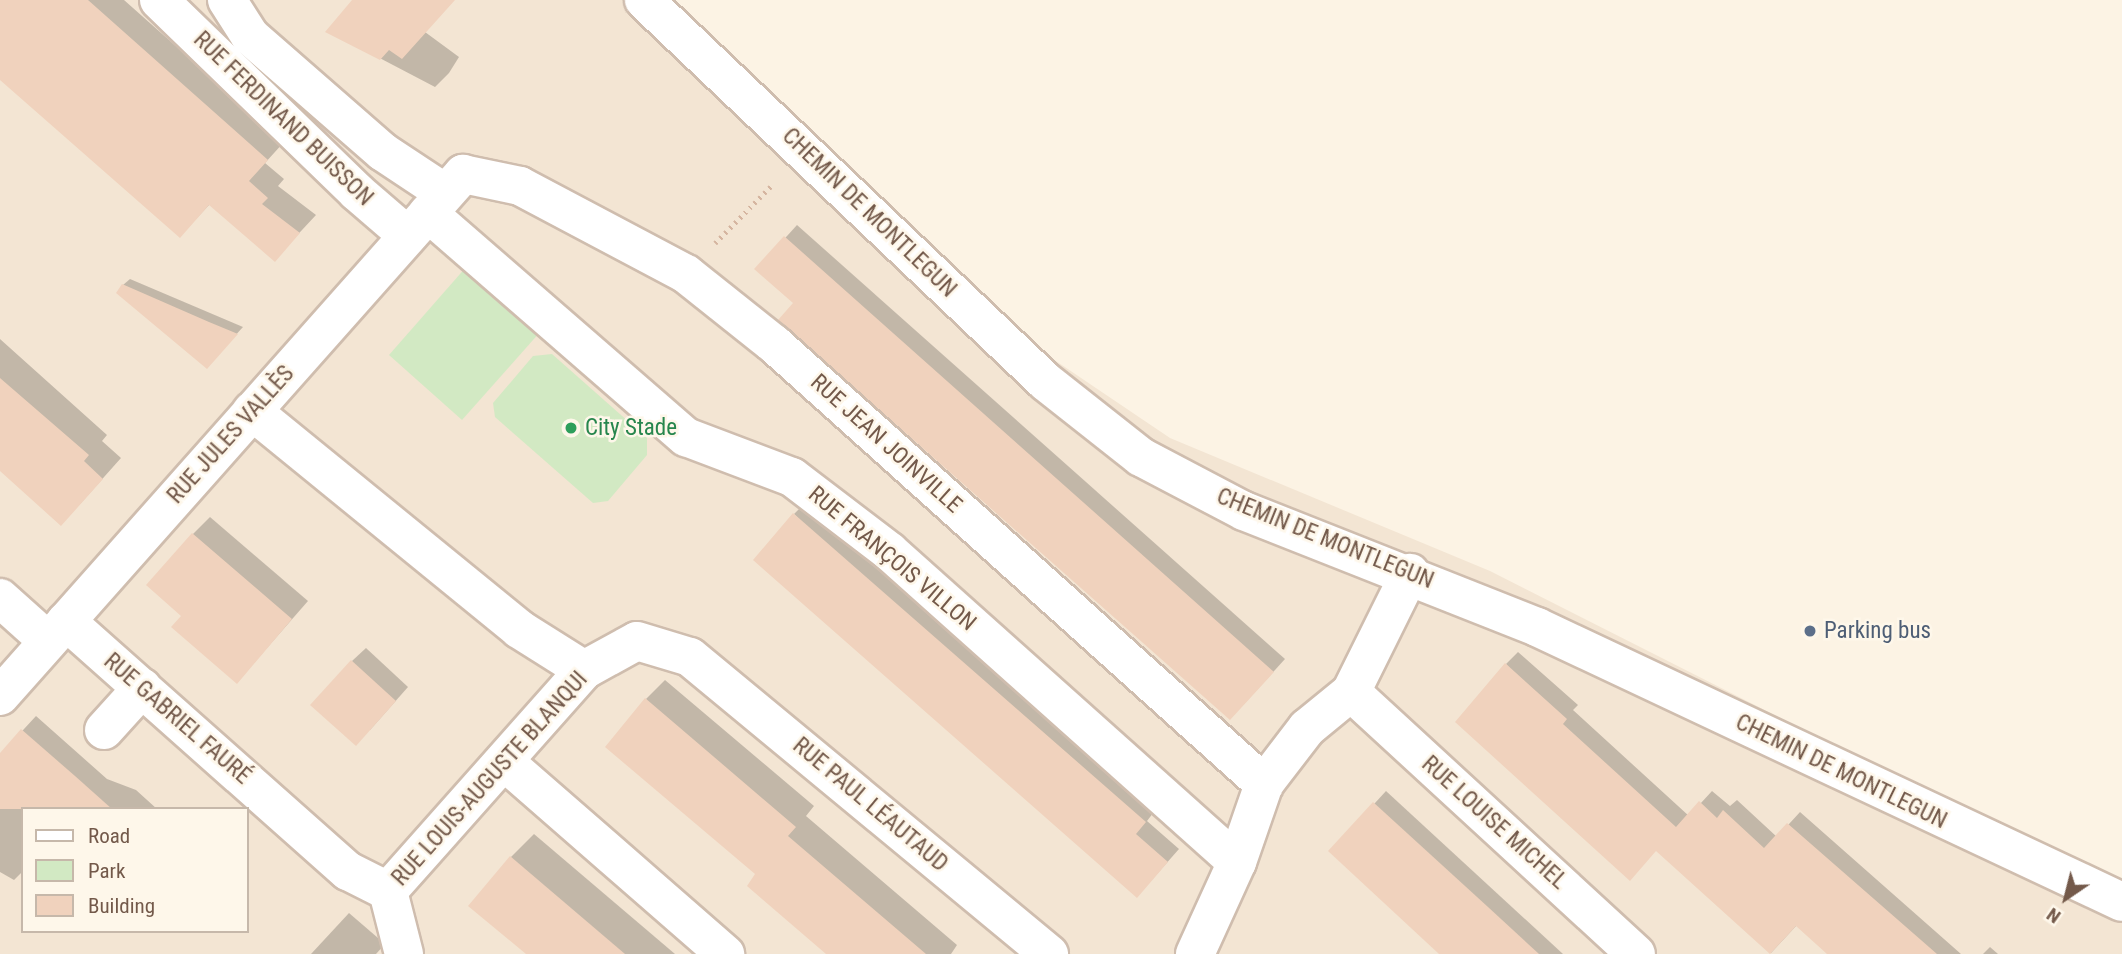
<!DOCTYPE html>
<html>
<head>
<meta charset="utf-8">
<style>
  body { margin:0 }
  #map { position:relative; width:2122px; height:954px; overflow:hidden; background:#fcf3e4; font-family:"Roboto Condensed",sans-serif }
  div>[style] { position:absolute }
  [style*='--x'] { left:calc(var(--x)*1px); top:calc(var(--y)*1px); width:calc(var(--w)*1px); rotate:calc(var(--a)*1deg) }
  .residential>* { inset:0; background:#f3e5d3 }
  .green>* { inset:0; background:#d2e9c3 }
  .shadow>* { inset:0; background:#0003 }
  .building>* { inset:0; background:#f0d2bd }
  .path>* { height:4.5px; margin-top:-2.25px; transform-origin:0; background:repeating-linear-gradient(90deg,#d5b5a0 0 2px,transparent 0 7px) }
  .roads { filter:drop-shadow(2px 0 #cfbdae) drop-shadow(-2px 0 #cfbdae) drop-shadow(0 2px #cfbdae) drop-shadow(0 -2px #cfbdae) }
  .minor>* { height:38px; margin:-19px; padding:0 19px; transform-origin:19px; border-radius:19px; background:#fff }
  .dots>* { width:19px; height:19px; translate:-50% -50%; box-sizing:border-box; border:4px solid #fef7ea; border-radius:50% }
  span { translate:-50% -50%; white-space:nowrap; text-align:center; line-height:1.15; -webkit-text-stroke:5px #fef7ea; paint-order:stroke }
  .street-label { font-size:23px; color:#73594a }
  .leisure-label { font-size:23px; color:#27864d }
  .left { translate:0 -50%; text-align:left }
  .service-label { font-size:23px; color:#4e5e75 }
  .legend { position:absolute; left:21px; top:807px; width:228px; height:126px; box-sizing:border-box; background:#fef7ea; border:2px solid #c6b8aa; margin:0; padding:9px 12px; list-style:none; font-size:21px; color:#73594a }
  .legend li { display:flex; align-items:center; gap:14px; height:35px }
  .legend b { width:35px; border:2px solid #c6b8aa }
  .north { position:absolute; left:2031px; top:863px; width:70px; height:70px; -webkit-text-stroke:5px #fef7ea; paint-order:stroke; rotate:215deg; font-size:19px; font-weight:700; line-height:28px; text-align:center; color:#73594a }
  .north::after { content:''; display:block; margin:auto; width:24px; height:32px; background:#73594a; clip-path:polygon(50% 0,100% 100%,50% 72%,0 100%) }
</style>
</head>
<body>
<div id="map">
  <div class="residential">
    <div style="clip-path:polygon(evenodd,0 0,666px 0,1047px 355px,1170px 438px,1490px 571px,2122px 891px,2122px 954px,0 954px,0 0,23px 809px,247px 809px,247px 931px,23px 931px,23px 809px)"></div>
  </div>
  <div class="green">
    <div style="clip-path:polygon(467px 266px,541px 331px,462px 420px,389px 355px)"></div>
    <div style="clip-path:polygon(552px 354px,647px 438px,647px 455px,608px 501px,593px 503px,495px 417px,493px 403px,533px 356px)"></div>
  </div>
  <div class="shadow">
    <div style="clip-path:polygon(0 0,124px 0,284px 142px,265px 163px,284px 179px,278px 186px,316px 215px,275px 259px,210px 204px,180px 236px,0 78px)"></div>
    <div style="clip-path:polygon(355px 0,454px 0,425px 32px,459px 57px,449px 73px,435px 87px,328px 31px)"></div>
    <div style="clip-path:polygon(797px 225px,1285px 659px,1242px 706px,757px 269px)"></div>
    <div style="clip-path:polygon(130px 279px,243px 327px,213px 360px,123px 285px)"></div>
    <div style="clip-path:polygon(0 339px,107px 435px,102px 441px,121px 458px,80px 504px,0 468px)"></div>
    <div style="clip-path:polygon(806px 502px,1157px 808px,1147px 821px,1179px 849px,1149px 883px,794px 514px)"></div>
    <div style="clip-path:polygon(210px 517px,308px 601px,253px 664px,183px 616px,193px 534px)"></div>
    <div style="clip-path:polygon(366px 648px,408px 687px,370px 730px,352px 661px)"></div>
    <div style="clip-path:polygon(1518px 652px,1578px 705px,1573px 710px,1689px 816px,1712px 791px,1730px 806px,1737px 800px,1777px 837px,1800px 812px,1961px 954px,1830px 954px,1797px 925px,1771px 953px,1657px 849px,1506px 664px)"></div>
    <div style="clip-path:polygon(665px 680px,814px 806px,806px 816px,957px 945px,951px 954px,829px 954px,758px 874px,646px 699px)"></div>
    <div style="clip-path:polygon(36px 716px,107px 779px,136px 790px,157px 809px,23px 809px,23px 871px,14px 880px,0 872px,0 755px)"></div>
    <div style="clip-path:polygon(1386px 791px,1563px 954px,1442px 954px,1331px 851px)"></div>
    <div style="clip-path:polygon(534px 834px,675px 954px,528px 954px,511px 857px)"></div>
    <div style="clip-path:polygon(349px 913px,385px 944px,376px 954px,311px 954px)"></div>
    <div style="clip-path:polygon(1990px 947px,1998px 954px,1983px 954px)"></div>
  </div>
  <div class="building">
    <div style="clip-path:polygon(0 0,88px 0,268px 160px,249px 181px,268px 198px,262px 204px,300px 233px,275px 262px,209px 205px,180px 238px,0 80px)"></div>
    <div style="clip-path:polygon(352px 0,455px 0,402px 59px,389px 50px,380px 60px,325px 32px)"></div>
    <div style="clip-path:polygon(784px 236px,1274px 672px,1230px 720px,778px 320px,793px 303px,754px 269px)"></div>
    <div style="clip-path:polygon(122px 284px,209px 322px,238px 334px,207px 369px,116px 293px)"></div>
    <div style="clip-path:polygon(0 378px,89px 455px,84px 461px,103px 479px,61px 526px,0 471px)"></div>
    <div style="clip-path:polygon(793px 513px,1146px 822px,1136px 834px,1168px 862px,1137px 898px,753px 560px)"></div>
    <div style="clip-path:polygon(192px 533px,292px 619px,237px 684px,171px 627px,181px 616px,146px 585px)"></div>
    <div style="clip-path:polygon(351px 660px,396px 701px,356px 746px,310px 705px)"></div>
    <div style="clip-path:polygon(1505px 663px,1567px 719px,1563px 724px,1676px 827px,1699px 801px,1717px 818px,1723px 810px,1764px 848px,1787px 823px,1937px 954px,1827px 954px,1796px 926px,1770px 954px,1656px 851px,1630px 881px,1455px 722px)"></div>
    <div style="clip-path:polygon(645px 698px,796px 827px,788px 836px,926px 954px,826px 954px,747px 886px,755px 874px,605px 747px)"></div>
    <div style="clip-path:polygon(21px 729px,75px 776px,112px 809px,0 809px,0 753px)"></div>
    <div style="clip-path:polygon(1373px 802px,1488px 907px,1539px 954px,1439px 954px,1328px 851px)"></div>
    <div style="clip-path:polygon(510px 856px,625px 954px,526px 954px,468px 906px)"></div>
  </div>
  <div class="path">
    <div style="--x:715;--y:243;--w:83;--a:-45.5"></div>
  </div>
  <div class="roads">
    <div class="minor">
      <div style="--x:159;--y:0;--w:276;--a:44.1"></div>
      <div style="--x:357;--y:192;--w:67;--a:40.8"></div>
      <div style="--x:227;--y:0;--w:43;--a:57.4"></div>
      <div style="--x:250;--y:36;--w:176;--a:41.1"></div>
      <div style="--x:383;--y:152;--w:74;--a:33.5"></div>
      <div style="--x:644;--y:0;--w:555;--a:43.54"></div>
      <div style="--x:1046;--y:382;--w:121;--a:38.3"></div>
      <div style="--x:1141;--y:457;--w:116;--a:27.7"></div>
      <div style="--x:1244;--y:511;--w:315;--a:21.6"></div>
      <div style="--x:1537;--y:627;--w:646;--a:25.18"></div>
      <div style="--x:428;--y:213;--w:342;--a:41"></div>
      <div style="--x:686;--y:437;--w:113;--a:20.7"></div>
      <div style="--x:792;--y:477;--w:123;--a:37.4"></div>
      <div style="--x:890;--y:552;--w:465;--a:41.8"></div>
      <div style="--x:252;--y:411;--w:345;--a:39.2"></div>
      <div style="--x:519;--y:629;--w:77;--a:32.2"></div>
      <div style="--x:0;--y:598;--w:64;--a:41.9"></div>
      <div style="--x:66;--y:621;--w:377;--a:41.6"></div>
      <div style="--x:348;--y:871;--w:45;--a:26.6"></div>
      <div style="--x:1351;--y:692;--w:387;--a:42.6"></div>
      <div style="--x:0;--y:696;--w:698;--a:-48.43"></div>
      <div style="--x:463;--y:174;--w:58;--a:11.9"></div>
      <div style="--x:520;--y:186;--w:188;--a:27.9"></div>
      <div style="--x:686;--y:274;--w:112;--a:38.5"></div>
      <div style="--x:774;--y:344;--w:659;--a:41.92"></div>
      <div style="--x:104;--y:730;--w:57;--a:-47.9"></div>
      <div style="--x:506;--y:763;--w:291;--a:41.1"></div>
      <div style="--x:404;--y:954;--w:65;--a:-104.3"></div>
      <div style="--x:388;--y:891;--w:295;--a:-48.4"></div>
      <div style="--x:584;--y:670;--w:60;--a:-28.7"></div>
      <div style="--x:637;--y:641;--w:55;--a:16.8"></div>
      <div style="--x:690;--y:657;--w:466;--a:39.6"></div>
      <div style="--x:1195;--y:954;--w:101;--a:-65.5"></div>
      <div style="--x:1237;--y:862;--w:83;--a:-70.9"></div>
      <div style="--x:1264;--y:784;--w:71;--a:-52.5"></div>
      <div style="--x:1307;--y:728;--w:57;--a:-39.3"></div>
      <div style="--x:1351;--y:692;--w:133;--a:-63.6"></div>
    </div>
  </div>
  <div class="dots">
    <div style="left:571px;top:428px;background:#2e9e5b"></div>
    <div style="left:1810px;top:631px;background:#5c6f8a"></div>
  </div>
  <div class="street-label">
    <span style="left:283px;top:119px;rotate:44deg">RUE FERDINAND BUISSON</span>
    <span style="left:869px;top:213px;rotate:44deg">CHEMIN DE MONTLEGUN</span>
    <span style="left:231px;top:435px;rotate:-48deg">RUE JULES VALLÈS</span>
    <span style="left:886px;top:444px;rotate:42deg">RUE JEAN JOINVILLE</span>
    <span style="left:1325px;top:539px;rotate:22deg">CHEMIN DE MONTLEGUN</span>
    <span style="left:892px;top:559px;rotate:40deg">RUE FRANÇOIS VILLON</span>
    <span style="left:177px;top:719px;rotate:41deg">RUE GABRIEL FAURÉ</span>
    <span style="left:1841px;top:772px;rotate:26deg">CHEMIN DE MONTLEGUN</span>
    <span style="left:490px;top:779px;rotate:-48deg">RUE LOUIS-AUGUSTE BLANQUI</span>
    <span style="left:870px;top:805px;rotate:40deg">RUE PAUL LÉAUTAUD</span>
    <span style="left:1494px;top:823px;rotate:42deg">RUE LOUISE MICHEL</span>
  </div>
  <div class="leisure-label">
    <span class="left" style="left:585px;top:428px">City Stade</span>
  </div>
  <div class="service-label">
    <span class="left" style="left:1824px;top:631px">Parking bus</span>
  </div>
  <ul class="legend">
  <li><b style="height:9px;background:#fff"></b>Road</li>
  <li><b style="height:19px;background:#d2e9c3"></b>Park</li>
  <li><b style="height:19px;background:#f0d2bd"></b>Building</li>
  </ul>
  <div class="north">N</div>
</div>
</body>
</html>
